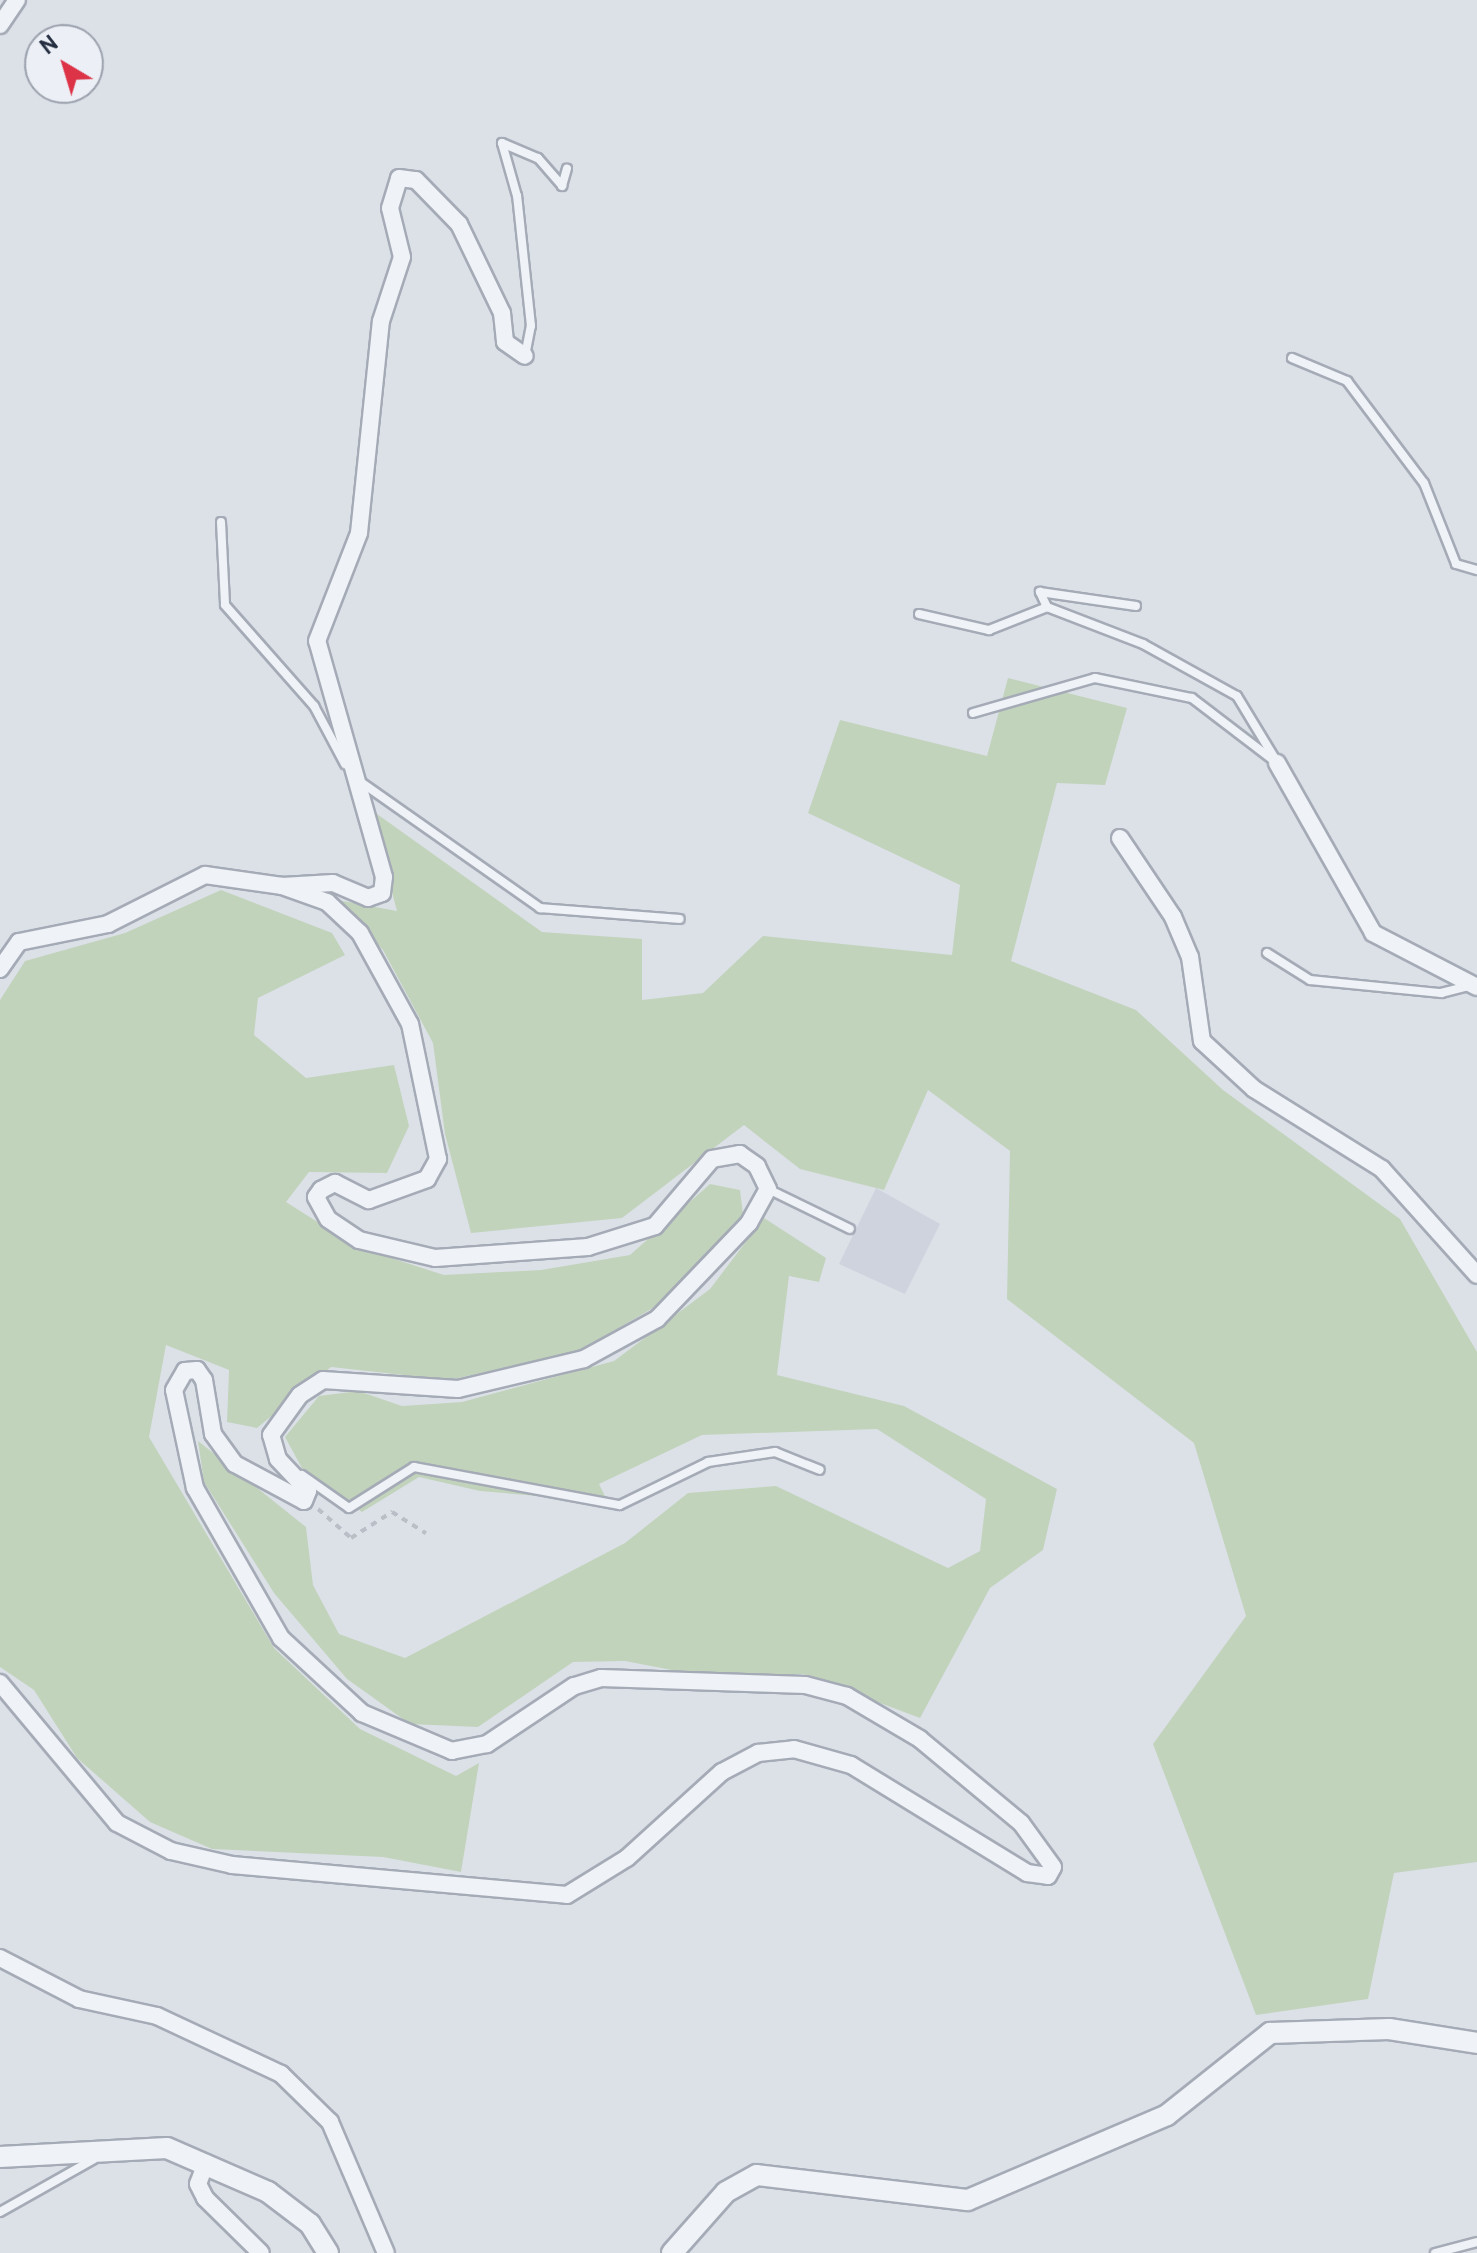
<!DOCTYPE html>
<html>
<head>
<meta charset="utf-8">
<style>
  body { margin:0 }
  #map { position:relative; width:1477px; height:2253px; overflow:hidden; background:#dce1e8; font-family:Overpass,sans-serif }
  div>[style] { position:absolute }
  [style*='--x'] { left:calc(var(--x)*1px); top:calc(var(--y)*1px); width:calc(var(--w)*1px); rotate:calc(var(--a)*1deg) }
  .built>* { inset:0; background:#ced3dd }
  .green>* { inset:0; background:#c2d3bc }
  .path>* { height:4px; margin-top:-2px; transform-origin:0; background:repeating-linear-gradient(90deg,#babfc7 0 6px,transparent 0 12px) }
  .roads { filter:drop-shadow(2px 0 #a5abb6) drop-shadow(-2px 0 #a5abb6) drop-shadow(0 2px #a5abb6) drop-shadow(0 -2px #a5abb6) }
  .service>* { height:8px; margin:-4px; padding:0 4px; transform-origin:4px; border-radius:4px; background:#eff2f6 }
  .minor>* { height:16px; margin:-8px; padding:0 8px; transform-origin:8px; border-radius:8px; background:#eff2f6 }
  .tertiary>* { height:20px; margin:-10px; padding:0 10px; transform-origin:10px; border-radius:10px; background:#eff2f6 }
  span { translate:-50% -50%; white-space:nowrap; text-align:center; line-height:1.15; -webkit-text-stroke:7px #ecf0f6; paint-order:stroke }
  .north { position:absolute; left:24px; top:24px; width:80px; height:80px; box-sizing:border-box; background:#ecf0f6; border:2px solid #9ca2ad; border-radius:50%; rotate:322deg; font-size:22px; font-weight:700; line-height:32px; text-align:center; color:#242e40 }
  .north::after { content:''; display:block; margin:auto; width:28px; height:36px; background:#dc3347; clip-path:polygon(50% 0,100% 100%,50% 72%,0 100%) }
</style>
</head>
<body>
<div id="map">
  <div class="built">
    <div style="clip-path:polygon(876px 1188px,940px 1224px,905px 1294px,839px 1264px)"></div>
  </div>
  <div class="green">
    <div style="clip-path:polygon(1008px 678px,1127px 708px,1105px 785px,1057px 783px,1011px 961px,1136px 1010px,1223px 1090px,1400px 1219px,1477px 1352px,1477px 1862px,1394px 1873px,1368px 1999px,1256px 2015px,1153px 1744px,1246px 1616px,1194px 1443px,1007px 1299px,1010px 1151px,928px 1090px,884px 1190px,800px 1169px,744px 1125px,622px 1218px,471px 1233px,445px 1134px,433px 1043px,383px 950px,332px 899px,397px 911px,370px 809px,542px 932px,642px 939px,642px 1000px,703px 993px,763px 936px,952px 955px,960px 885px,808px 813px,840px 720px,987px 756px)"></div>
    <div style="clip-path:polygon(221px 890px,332px 933px,345px 955px,258px 998px,254px 1035px,306px 1078px,394px 1065px,409px 1126px,387px 1173px,309px 1172px,286px 1202px,357px 1247px,444px 1275px,541px 1270px,630px 1255px,710px 1184px,740px 1190px,743px 1214px,665px 1301px,579px 1351px,449px 1380px,331px 1367px,257px 1428px,227px 1422px,229px 1370px,166px 1345px,149px 1437px,274px 1648px,360px 1729px,456px 1776px,479px 1763px,461px 1872px,383px 1857px,212px 1849px,150px 1822px,77px 1758px,34px 1690px,0 1667px,0 1000px,25px 961px,125px 933px)"></div>
    <div style="clip-path:polygon(764px 1218px,826px 1258px,819px 1282px,789px 1276px,777px 1375px,904px 1406px,1057px 1489px,1043px 1550px,990px 1588px,920px 1718px,803px 1674px,708px 1677px,625px 1661px,573px 1662px,478px 1727px,410px 1724px,347px 1679px,274px 1593px,204px 1482px,198px 1441px,306px 1527px,313px 1585px,339px 1634px,405px 1658px,625px 1543px,688px 1493px,776px 1486px,948px 1568px,980px 1551px,986px 1499px,877px 1429px,702px 1435px,599px 1484px,608px 1502px,480px 1491px,419px 1477px,362px 1512px,304px 1472px,285px 1437px,319px 1396px,358px 1391px,402px 1406px,462px 1402px,614px 1361px,710px 1289px)"></div>
  </div>
  <div class="path">
    <div style="--x:318;--y:1509;--w:44;--a:41.3"></div>
    <div style="--x:351;--y:1538;--w:49;--a:-32.4"></div>
    <div style="--x:392;--y:1512;--w:40;--a:32"></div>
  </div>
  <div class="roads">
    <div class="service">
      <div style="--x:525;--y:356;--w:31;--a:-79"></div>
      <div style="--x:531;--y:326;--w:131;--a:-96.1"></div>
      <div style="--x:517;--y:196;--w:55;--a:-105.8"></div>
      <div style="--x:502;--y:143;--w:39;--a:23"></div>
      <div style="--x:538;--y:158;--w:37;--a:49"></div>
      <div style="--x:562;--y:186;--w:18;--a:-74"></div>
      <div style="--x:1292;--y:358;--w:60;--a:22.7"></div>
      <div style="--x:1347;--y:381;--w:128;--a:53"></div>
      <div style="--x:1424;--y:483;--w:87;--a:68.4"></div>
      <div style="--x:1456;--y:564;--w:22;--a:16"></div>
      <div style="--x:221;--y:522;--w:83;--a:87.2"></div>
      <div style="--x:225;--y:605;--w:135;--a:48.6"></div>
      <div style="--x:314;--y:706;--w:66;--a:61.9"></div>
      <div style="--x:1047;--y:607;--w:17;--a:-115"></div>
      <div style="--x:1040;--y:592;--w:97;--a:8.3"></div>
      <div style="--x:919;--y:614;--w:72;--a:12.9"></div>
      <div style="--x:989;--y:630;--w:62;--a:-21.6"></div>
      <div style="--x:1047;--y:607;--w:103;--a:21.1"></div>
      <div style="--x:1143;--y:644;--w:107;--a:29"></div>
      <div style="--x:1237;--y:696;--w:77;--a:58.8"></div>
      <div style="--x:973;--y:713;--w:127;--a:-16"></div>
      <div style="--x:1095;--y:678;--w:99;--a:11.7"></div>
      <div style="--x:1192;--y:698;--w:102;--a:37.4"></div>
      <div style="--x:358;--y:780;--w:223;--a:35.1"></div>
      <div style="--x:540;--y:908;--w:140;--a:4.5"></div>
      <div style="--x:1267;--y:953;--w:51;--a:32.1"></div>
      <div style="--x:1310;--y:980;--w:132;--a:5.7"></div>
      <div style="--x:1441;--y:993;--w:30;--a:-14"></div>
      <div style="--x:768;--y:1189;--w:91;--a:26"></div>
      <div style="--x:302;--y:1475;--w:57;--a:35.1"></div>
      <div style="--x:349;--y:1508;--w:77;--a:-32.2"></div>
      <div style="--x:414;--y:1467;--w:209;--a:10.5"></div>
      <div style="--x:620;--y:1505;--w:98;--a:-26"></div>
      <div style="--x:708;--y:1462;--w:68;--a:-8.5"></div>
      <div style="--x:775;--y:1452;--w:48;--a:21.8"></div>
      <div style="--x:0;--y:2212;--w:108;--a:-29.4"></div>
      <div style="--x:1435;--y:2253;--w:43;--a:-14.7"></div>
    </div>
    <div class="minor">
      <div style="--x:0;--y:25;--w:30;--a:-56"></div>
      <div style="--x:1277;--y:763;--w:195;--a:60.5"></div>
      <div style="--x:1373;--y:933;--w:117;--a:27.4"></div>
      <div style="--x:1120;--y:838;--w:95;--a:56.1"></div>
      <div style="--x:1173;--y:917;--w:43;--a:67"></div>
      <div style="--x:1190;--y:957;--w:85;--a:81.9"></div>
      <div style="--x:1202;--y:1041;--w:71;--a:42.7"></div>
      <div style="--x:1254;--y:1089;--w:151;--a:32"></div>
      <div style="--x:1382;--y:1169;--w:142;--a:48.1"></div>
      <div style="--x:0;--y:969;--w:33;--a:-55"></div>
      <div style="--x:19;--y:942;--w:91;--a:-11.4"></div>
      <div style="--x:108;--y:924;--w:109;--a:-26.8"></div>
      <div style="--x:205;--y:875;--w:78;--a:8.1"></div>
      <div style="--x:282;--y:886;--w:51;--a:-3.4"></div>
      <div style="--x:333;--y:883;--w:38;--a:23"></div>
      <div style="--x:368;--y:898;--w:15;--a:-20"></div>
      <div style="--x:382;--y:893;--w:16;--a:-83"></div>
      <div style="--x:384;--y:877;--w:245;--a:-105.8"></div>
      <div style="--x:317;--y:641;--w:116;--a:-68.7"></div>
      <div style="--x:359;--y:533;--w:213;--a:-84.1"></div>
      <div style="--x:381;--y:321;--w:67;--a:-71.8"></div>
      <div style="--x:402;--y:257;--w:50;--a:-103.8"></div>
      <div style="--x:390;--y:208;--w:31;--a:-73"></div>
      <div style="--x:399;--y:178;--w:17;--a:7"></div>
      <div style="--x:416;--y:180;--w:62;--a:45.7"></div>
      <div style="--x:459;--y:224;--w:99;--a:64.2"></div>
      <div style="--x:502;--y:313;--w:29;--a:84"></div>
      <div style="--x:505;--y:342;--w:24;--a:35"></div>
      <div style="--x:0;--y:1683;--w:182;--a:50.1"></div>
      <div style="--x:117;--y:1823;--w:61;--a:27.4"></div>
      <div style="--x:171;--y:1851;--w:63;--a:12.9"></div>
      <div style="--x:232;--y:1865;--w:336;--a:5.1"></div>
      <div style="--x:567;--y:1895;--w:70;--a:-31.7"></div>
      <div style="--x:627;--y:1858;--w:128;--a:-42.2"></div>
      <div style="--x:722;--y:1772;--w:41;--a:-27.8"></div>
      <div style="--x:758;--y:1753;--w:36;--a:-6"></div>
      <div style="--x:794;--y:1749;--w:59;--a:15.7"></div>
      <div style="--x:851;--y:1765;--w:206;--a:31.5"></div>
      <div style="--x:1027;--y:1873;--w:21;--a:8"></div>
      <div style="--x:1048;--y:1876;--w:10;--a:-61"></div>
      <div style="--x:1053;--y:1867;--w:54;--a:-126"></div>
      <div style="--x:1021;--y:1823;--w:131;--a:-140.3"></div>
      <div style="--x:920;--y:1739;--w:85;--a:-149.5"></div>
      <div style="--x:847;--y:1696;--w:43;--a:-165.3"></div>
      <div style="--x:805;--y:1685;--w:204;--a:-178"></div>
      <div style="--x:601;--y:1678;--w:28;--a:163"></div>
      <div style="--x:574;--y:1686;--w:105;--a:146.3"></div>
      <div style="--x:487;--y:1744;--w:36;--a:169"></div>
      <div style="--x:452;--y:1751;--w:98;--a:-157.1"></div>
      <div style="--x:362;--y:1713;--w:110;--a:-137.2"></div>
      <div style="--x:281;--y:1638;--w:173;--a:-119.8"></div>
      <div style="--x:195;--y:1488;--w:100;--a:-102.1"></div>
      <div style="--x:174;--y:1390;--w:22;--a:-60"></div>
      <div style="--x:185;--y:1371;--w:12;--a:-5"></div>
      <div style="--x:197;--y:1370;--w:12;--a:55"></div>
      <div style="--x:204;--y:1380;--w:55;--a:80.5"></div>
      <div style="--x:213;--y:1434;--w:37;--a:54"></div>
      <div style="--x:235;--y:1464;--w:78;--a:28.2"></div>
      <div style="--x:304;--y:1501;--w:11;--a:-68"></div>
      <div style="--x:308;--y:1491;--w:44;--a:-133.2"></div>
      <div style="--x:278;--y:1459;--w:25;--a:-106"></div>
      <div style="--x:271;--y:1435;--w:49;--a:-54.1"></div>
      <div style="--x:300;--y:1395;--w:27;--a:-33"></div>
      <div style="--x:323;--y:1380;--w:135;--a:3.8"></div>
      <div style="--x:458;--y:1389;--w:130;--a:-13.4"></div>
      <div style="--x:584;--y:1359;--w:83;--a:-28.7"></div>
      <div style="--x:657;--y:1319;--w:133;--a:-46.2"></div>
      <div style="--x:749;--y:1223;--w:39;--a:-61"></div>
      <div style="--x:768;--y:1189;--w:25;--a:-116"></div>
      <div style="--x:757;--y:1166;--w:21;--a:-145"></div>
      <div style="--x:740;--y:1154;--w:28;--a:170"></div>
      <div style="--x:712;--y:1159;--w:88;--a:130.4"></div>
      <div style="--x:655;--y:1226;--w:70;--a:162.6"></div>
      <div style="--x:588;--y:1247;--w:153;--a:175.9"></div>
      <div style="--x:435;--y:1258;--w:78;--a:-166.7"></div>
      <div style="--x:359;--y:1240;--w:37;--a:-146"></div>
      <div style="--x:328;--y:1219;--w:25;--a:-119"></div>
      <div style="--x:316;--y:1197;--w:9;--a:-54"></div>
      <div style="--x:321;--y:1190;--w:16;--a:-27"></div>
      <div style="--x:335;--y:1183;--w:38;--a:27"></div>
      <div style="--x:369;--y:1200;--w:62;--a:-19.9"></div>
      <div style="--x:427;--y:1179;--w:23;--a:-61"></div>
      <div style="--x:438;--y:1159;--w:138;--a:-101.7"></div>
      <div style="--x:410;--y:1024;--w:104;--a:-118.8"></div>
      <div style="--x:360;--y:933;--w:45;--a:-136.8"></div>
      <div style="--x:327;--y:902;--w:48;--a:-160.4"></div>
      <div style="--x:0;--y:1958;--w:89;--a:27.4"></div>
      <div style="--x:79;--y:1999;--w:80;--a:12.3"></div>
      <div style="--x:157;--y:2016;--w:137;--a:25.1"></div>
      <div style="--x:281;--y:2074;--w:69;--a:44.4"></div>
      <div style="--x:330;--y:2122;--w:142;--a:66.9"></div>
      <div style="--x:206;--y:2163;--w:22;--a:111"></div>
      <div style="--x:198;--y:2184;--w:16;--a:63"></div>
      <div style="--x:205;--y:2198;--w:78;--a:44.5"></div>
    </div>
    <div class="tertiary">
      <div style="--x:0;--y:2157;--w:167;--a:-3.1"></div>
      <div style="--x:167;--y:2148;--w:110;--a:23.5"></div>
      <div style="--x:268;--y:2192;--w:53;--a:37.3"></div>
      <div style="--x:310;--y:2224;--w:34;--a:58"></div>
      <div style="--x:672;--y:2253;--w:81;--a:-48.5"></div>
      <div style="--x:726;--y:2192;--w:35;--a:-29"></div>
      <div style="--x:757;--y:2175;--w:212;--a:6.8"></div>
      <div style="--x:968;--y:2200;--w:216;--a:-23.1"></div>
      <div style="--x:1167;--y:2115;--w:132;--a:-38.5"></div>
      <div style="--x:1270;--y:2033;--w:119;--a:-1.9"></div>
      <div style="--x:1389;--y:2029;--w:89;--a:9"></div>
    </div>
  </div>
  <div class="north">N</div>
</div>
</body>
</html>
